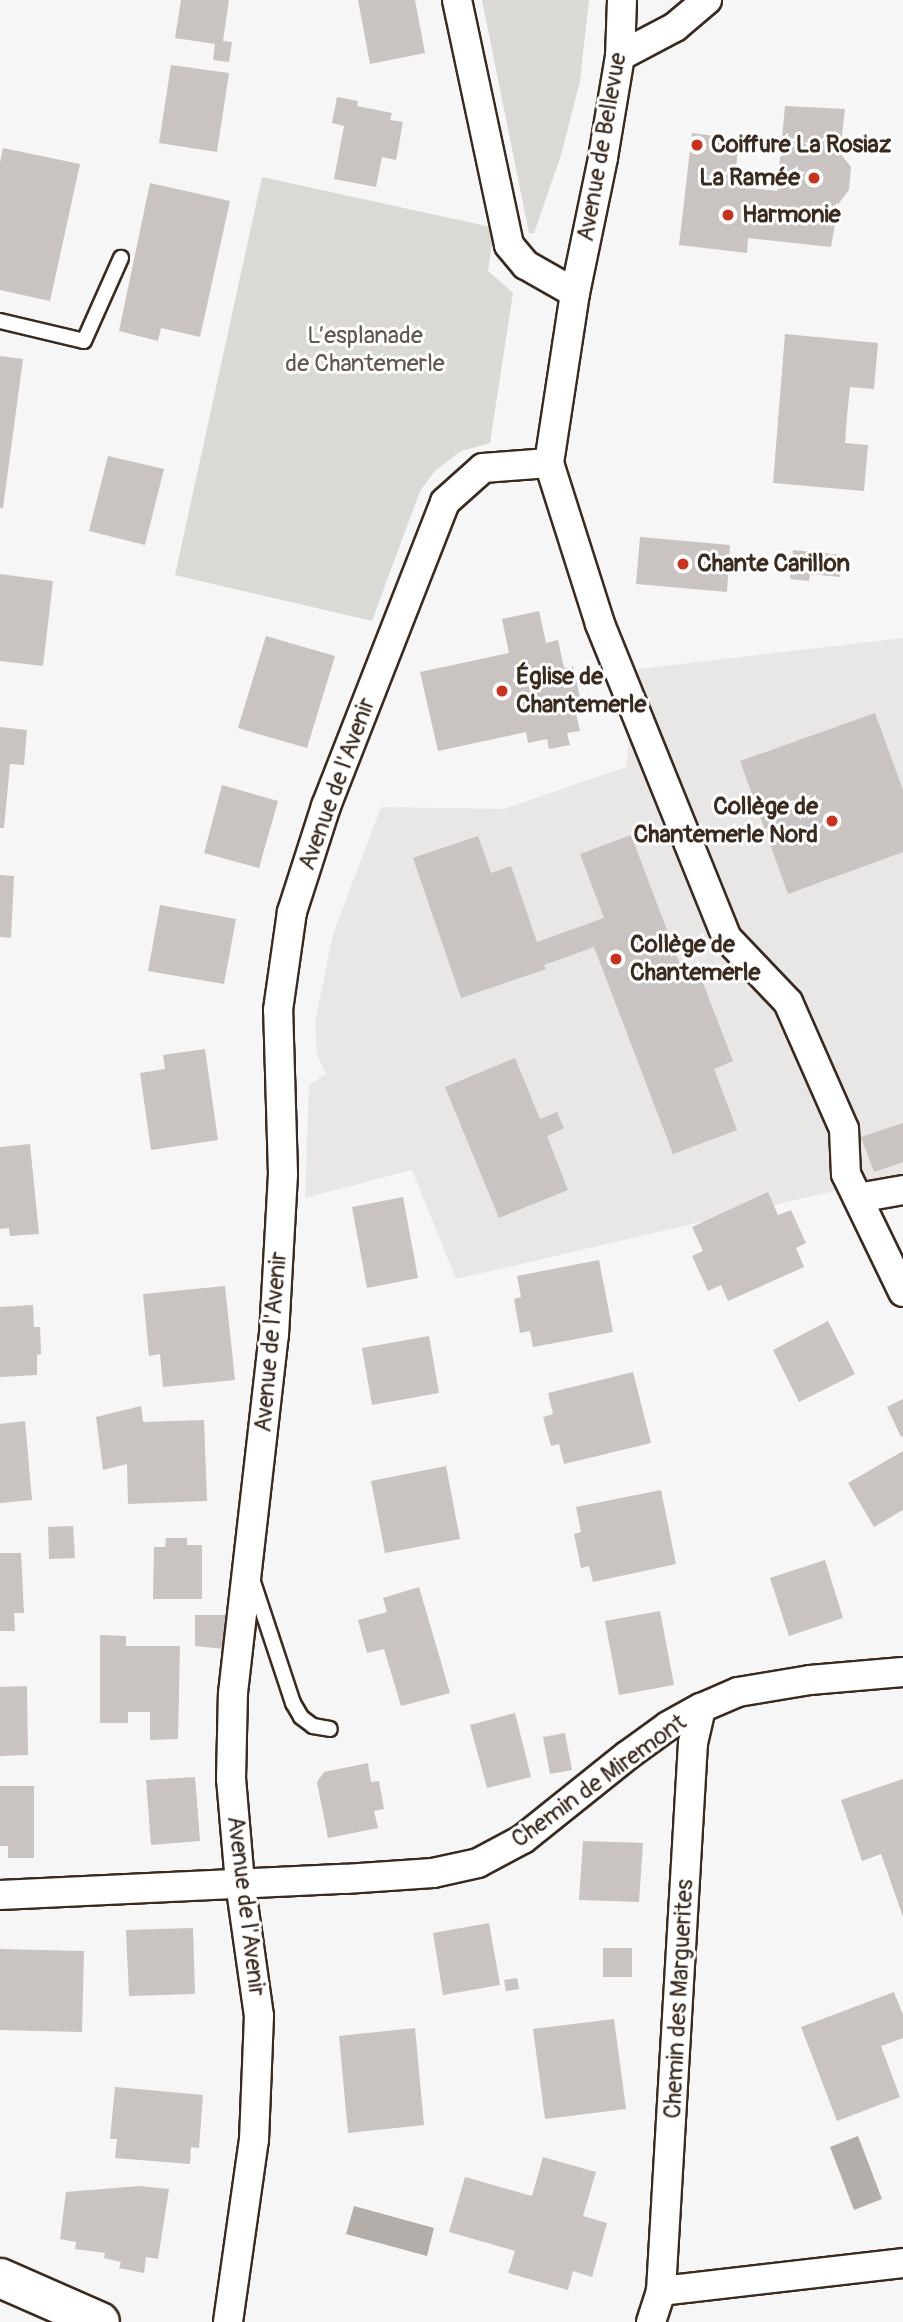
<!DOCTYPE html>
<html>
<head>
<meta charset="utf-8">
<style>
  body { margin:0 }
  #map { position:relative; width:903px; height:2322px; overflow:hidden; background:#f7f6f6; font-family:Pangolin,sans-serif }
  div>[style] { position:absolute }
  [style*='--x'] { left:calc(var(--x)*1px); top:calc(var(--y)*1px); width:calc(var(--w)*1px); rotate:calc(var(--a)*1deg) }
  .built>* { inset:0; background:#e9e7e6 }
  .green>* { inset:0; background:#dbd9d6 }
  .water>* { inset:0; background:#b4aeaa }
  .building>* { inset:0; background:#c9c3c1 }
  .roads { filter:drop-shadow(2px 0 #3b2a1e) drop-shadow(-2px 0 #3b2a1e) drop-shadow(0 2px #3b2a1e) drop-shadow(0 -2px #3b2a1e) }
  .lane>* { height:14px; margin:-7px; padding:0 7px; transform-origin:7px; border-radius:7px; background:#fff }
  .street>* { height:28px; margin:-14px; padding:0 14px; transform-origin:14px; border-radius:14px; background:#fff }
  .secondary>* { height:38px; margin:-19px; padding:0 19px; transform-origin:19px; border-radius:19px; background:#fff }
  .dots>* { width:19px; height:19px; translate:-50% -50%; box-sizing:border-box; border:4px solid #fff; border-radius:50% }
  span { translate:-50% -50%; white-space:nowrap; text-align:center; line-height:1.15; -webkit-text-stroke:6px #fff; paint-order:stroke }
  .poi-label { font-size:24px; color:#3b2a1e; font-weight:700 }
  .left { translate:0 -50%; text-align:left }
  .right { translate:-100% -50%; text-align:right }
  .street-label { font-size:24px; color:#3b2a1e }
  .park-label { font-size:24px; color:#63564c }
</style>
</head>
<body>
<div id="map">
  <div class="built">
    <div style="clip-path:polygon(903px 638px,903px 1175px,456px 1279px,412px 1170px,305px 1198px,309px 1085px,326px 1074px,317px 1055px,315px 1023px,333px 934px,381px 807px,504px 809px,626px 767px,638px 669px)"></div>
  </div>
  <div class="green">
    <div style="clip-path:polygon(482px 0,589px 0,580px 81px,561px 155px,534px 233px,529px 233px)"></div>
    <div style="clip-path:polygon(262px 177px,491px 227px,493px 238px,488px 271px,513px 293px,490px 443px,461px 451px,435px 471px,420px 491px,372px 621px,175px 575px)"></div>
  </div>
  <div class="water">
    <div style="clip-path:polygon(858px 2136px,882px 2199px,854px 2210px,830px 2147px)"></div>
    <div style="clip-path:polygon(354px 2206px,434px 2228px,427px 2256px,346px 2234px)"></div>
  </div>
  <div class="building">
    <div style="clip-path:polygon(181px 0,229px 0,223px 41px,232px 42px,229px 62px,213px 60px,215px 44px,175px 38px)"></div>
    <div style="clip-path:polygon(358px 0,415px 0,425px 53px,370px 64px)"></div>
    <div style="clip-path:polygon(171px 65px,229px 73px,217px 152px,159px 143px)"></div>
    <div style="clip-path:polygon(337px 97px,358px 101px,357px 106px,392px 113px,390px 120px,403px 122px,396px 160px,382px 157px,376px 187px,334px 179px,344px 126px,332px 123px)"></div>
    <div style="clip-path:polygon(785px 106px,845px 109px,840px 153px,851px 167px,849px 190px,839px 203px,831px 247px,748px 238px,747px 253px,679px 245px,692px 133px,739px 139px,734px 186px,777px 191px)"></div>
    <div style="clip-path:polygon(3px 148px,80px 164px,50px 301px,0 290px,0 163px)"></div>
    <div style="clip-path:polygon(150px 183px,230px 201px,200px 337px,161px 328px,158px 341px,119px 331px)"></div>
    <div style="clip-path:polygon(785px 334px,878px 343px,874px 389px,850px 387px,847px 416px,845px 443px,868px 445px,864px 491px,773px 483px)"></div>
    <div style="clip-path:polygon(0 356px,23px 359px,3px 508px,0 508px)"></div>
    <div style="clip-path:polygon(108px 456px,164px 469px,145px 545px,89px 531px)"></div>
    <div style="clip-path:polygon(640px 537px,730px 545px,727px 592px,636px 584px)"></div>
    <div style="clip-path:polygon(793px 550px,842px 555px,840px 577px,810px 574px,809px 581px,790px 579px)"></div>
    <div style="clip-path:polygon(0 574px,53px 581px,43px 666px,0 661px)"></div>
    <div style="clip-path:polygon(539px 611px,546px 643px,558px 640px,564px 668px,573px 666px,583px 711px,576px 713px,580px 731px,567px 733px,570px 745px,549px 749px,547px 739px,528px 743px,526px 732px,438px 751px,420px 672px,509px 653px,502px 619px)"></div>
    <div style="clip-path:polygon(266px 636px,335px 656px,307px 748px,238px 728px)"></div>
    <div style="clip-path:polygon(875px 713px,903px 790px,903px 852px,788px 894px,740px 761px)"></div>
    <div style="clip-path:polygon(0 727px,27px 730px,24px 765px,10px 764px,4px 828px,0 828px)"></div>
    <div style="clip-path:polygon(222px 785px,278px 801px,259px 868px,204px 853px)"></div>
    <div style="clip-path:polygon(631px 835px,684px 975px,698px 970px,733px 1061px,714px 1069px,737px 1130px,673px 1154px,594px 947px,544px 965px,546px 969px,461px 998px,413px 858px,478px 836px,491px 873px,511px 866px,537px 942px,604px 918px,580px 854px)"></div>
    <div style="clip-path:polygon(0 875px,14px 876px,11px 938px,0 937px)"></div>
    <div style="clip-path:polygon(160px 905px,236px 919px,224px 984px,148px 971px)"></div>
    <div style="clip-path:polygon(205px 1049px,218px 1140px,151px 1150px,140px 1073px,165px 1069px,163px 1055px)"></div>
    <div style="clip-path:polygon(515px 1058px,540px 1119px,557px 1112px,564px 1128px,547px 1136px,568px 1190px,499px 1218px,445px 1087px)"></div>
    <div style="clip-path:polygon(903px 1123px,903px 1162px,874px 1172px,861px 1137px)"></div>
    <div style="clip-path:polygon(30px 1144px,39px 1234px,10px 1236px,9px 1228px,0 1229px,0 1147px)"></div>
    <div style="clip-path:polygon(768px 1192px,778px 1215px,791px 1210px,806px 1243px,796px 1248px,804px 1267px,728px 1301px,721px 1285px,708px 1291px,692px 1256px,703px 1251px,692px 1227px)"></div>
    <div style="clip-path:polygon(403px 1197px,418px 1278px,367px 1288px,352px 1207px)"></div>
    <div style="clip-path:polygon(599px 1260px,613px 1332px,533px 1347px,530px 1331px,520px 1333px,514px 1299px,521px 1297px,517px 1276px)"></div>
    <div style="clip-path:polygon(225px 1286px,235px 1380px,163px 1387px,160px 1354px,149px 1356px,143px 1294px)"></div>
    <div style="clip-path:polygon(33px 1305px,34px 1327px,40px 1327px,41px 1354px,37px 1355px,37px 1375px,0 1377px,0 1307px)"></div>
    <div style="clip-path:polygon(828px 1321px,855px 1374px,799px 1402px,773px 1350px)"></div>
    <div style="clip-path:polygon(429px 1336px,439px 1393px,372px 1405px,362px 1348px)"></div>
    <div style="clip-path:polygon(633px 1372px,651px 1443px,564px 1464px,559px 1444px,551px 1446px,543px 1417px,553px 1414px,548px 1393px)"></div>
    <div style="clip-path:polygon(903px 1399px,903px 1436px,901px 1437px,887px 1407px)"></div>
    <div style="clip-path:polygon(141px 1406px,143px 1422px,204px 1420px,207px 1501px,128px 1504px,127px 1464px,103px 1470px,96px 1417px)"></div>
    <div style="clip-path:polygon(25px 1421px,32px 1500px,0 1503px,0 1424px)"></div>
    <div style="clip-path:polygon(903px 1451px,903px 1510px,874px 1527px,848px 1483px)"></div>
    <div style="clip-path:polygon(446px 1466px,460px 1539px,385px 1553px,371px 1481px)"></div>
    <div style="clip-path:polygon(661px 1490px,676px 1564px,593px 1582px,589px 1566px,581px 1568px,574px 1534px,581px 1532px,576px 1507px)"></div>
    <div style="clip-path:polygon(73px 1526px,75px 1558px,49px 1559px,48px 1527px)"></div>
    <div style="clip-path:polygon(166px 1538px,187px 1538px,187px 1545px,202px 1545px,202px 1599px,153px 1599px,154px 1547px,165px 1547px)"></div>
    <div style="clip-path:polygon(0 1553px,21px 1553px,24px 1613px,14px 1613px,15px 1631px,0 1631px)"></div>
    <div style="clip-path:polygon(825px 1560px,843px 1618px,789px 1636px,770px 1578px)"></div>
    <div style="clip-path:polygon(419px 1587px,450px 1693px,401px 1706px,384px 1649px,367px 1653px,358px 1620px,387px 1612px,383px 1598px)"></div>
    <div style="clip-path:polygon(660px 1611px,674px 1685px,619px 1695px,605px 1621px)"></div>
    <div style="clip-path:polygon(195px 1615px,225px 1615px,224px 1649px,195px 1646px)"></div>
    <div style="clip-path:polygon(100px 1635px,126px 1636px,126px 1646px,180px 1646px,178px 1739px,150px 1740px,150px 1712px,128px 1712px,128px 1723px,100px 1723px)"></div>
    <div style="clip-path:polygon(27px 1686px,28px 1755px,0 1756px,0 1687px)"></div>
    <div style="clip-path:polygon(515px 1713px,531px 1777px,487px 1788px,470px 1725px)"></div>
    <div style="clip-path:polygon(565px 1733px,572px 1770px,550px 1774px,543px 1737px)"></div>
    <div style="clip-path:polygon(368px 1763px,371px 1782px,379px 1781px,384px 1809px,374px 1811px,378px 1828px,328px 1838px,317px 1782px,324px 1772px)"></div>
    <div style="clip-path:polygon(195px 1777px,200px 1841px,151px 1845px,146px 1780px)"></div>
    <div style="clip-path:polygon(903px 1779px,903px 1917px,881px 1854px,862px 1861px,841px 1800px)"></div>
    <div style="clip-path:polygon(0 1786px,34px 1786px,34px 1858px,8px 1858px,8px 1846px,0 1846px)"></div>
    <div style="clip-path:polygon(583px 1841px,643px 1843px,639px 1902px,579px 1900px)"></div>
    <div style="clip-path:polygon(489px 1923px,500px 1985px,443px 1995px,433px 1933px)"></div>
    <div style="clip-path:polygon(193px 1928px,195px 1994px,129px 1996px,126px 1930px)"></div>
    <div style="clip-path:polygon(603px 1948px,632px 1948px,632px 1977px,603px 1977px)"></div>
    <div style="clip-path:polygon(0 1949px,84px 1951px,82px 2032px,0 2030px)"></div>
    <div style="clip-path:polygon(517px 1978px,519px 1989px,506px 1991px,504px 1980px)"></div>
    <div style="clip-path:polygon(894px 1992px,903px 2015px,903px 2038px,881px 2046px,900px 2097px,837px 2121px,801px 2027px)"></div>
    <div style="clip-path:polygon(614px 2019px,626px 2109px,545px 2119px,533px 2029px)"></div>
    <div style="clip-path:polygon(415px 2028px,424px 2125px,348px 2133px,339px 2036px)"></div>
    <div style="clip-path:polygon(115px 2087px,203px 2095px,199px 2148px,191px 2147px,190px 2164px,115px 2158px,117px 2139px,110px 2139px)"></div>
    <div style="clip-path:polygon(543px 2157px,596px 2172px,583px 2216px,607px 2223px,592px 2277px,573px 2271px,568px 2290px,508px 2273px,515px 2251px,449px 2232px,465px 2177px,532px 2196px)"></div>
    <div style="clip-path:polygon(139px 2186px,169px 2189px,158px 2259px,146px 2257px,144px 2273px,119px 2268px,121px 2262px,104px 2258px,105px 2253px,75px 2249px,76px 2242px,60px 2239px,66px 2192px)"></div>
  </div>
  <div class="roads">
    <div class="lane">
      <div style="--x:0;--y:321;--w:86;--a:13.4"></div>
      <div style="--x:84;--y:341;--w:91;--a:-66"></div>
      <div style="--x:252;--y:1579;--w:131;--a:71.7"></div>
      <div style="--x:293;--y:1703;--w:16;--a:60"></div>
      <div style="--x:301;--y:1717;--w:15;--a:37"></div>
      <div style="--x:313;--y:1726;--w:17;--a:10"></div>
    </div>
    <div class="street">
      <div style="--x:457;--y:0;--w:250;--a:78"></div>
      <div style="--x:509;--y:245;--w:26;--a:50"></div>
      <div style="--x:526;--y:265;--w:56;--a:29.7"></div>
      <div style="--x:622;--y:0;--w:56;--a:92"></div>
      <div style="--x:620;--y:56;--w:103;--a:99.5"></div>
      <div style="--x:603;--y:158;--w:138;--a:101.7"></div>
      <div style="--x:575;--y:293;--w:172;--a:98.7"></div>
      <div style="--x:549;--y:463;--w:169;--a:72.4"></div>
      <div style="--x:600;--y:624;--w:339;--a:68"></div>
      <div style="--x:727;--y:938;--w:88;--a:46.4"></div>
      <div style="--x:788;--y:1002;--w:139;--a:66.2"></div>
      <div style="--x:844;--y:1129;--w:45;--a:87.5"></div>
      <div style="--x:846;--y:1174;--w:131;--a:64.2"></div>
      <div style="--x:620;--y:56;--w:62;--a:-27.8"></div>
      <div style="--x:675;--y:27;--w:42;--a:-40.2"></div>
      <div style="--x:858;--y:1198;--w:46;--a:-10.1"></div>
      <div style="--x:0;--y:1895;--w:345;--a:-2.7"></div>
      <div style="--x:345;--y:1879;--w:88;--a:-3.9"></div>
      <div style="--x:433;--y:1873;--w:46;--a:-12.5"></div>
      <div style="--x:478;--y:1863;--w:51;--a:-28.1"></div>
      <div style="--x:523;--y:1839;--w:134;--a:-38.7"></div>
      <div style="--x:628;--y:1755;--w:49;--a:-35.9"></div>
      <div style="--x:668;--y:1726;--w:38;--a:-29"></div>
      <div style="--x:701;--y:1708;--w:40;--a:-23.4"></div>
      <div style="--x:738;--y:1692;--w:73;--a:-9.5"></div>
      <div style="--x:810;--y:1680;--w:93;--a:-4.9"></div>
      <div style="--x:661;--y:2291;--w:549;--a:-86.66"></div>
      <div style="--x:693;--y:1743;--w:36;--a:-77"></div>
      <div style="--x:228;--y:2322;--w:184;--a:-81.9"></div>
      <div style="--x:254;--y:2140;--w:124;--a:-87.7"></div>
      <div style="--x:259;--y:2016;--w:134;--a:-98.1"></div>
      <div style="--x:240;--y:1883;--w:104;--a:-94.9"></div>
      <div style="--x:231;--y:1779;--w:86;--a:-88.7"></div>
      <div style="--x:233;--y:1693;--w:360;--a:-83.5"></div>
      <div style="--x:274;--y:1335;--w:161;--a:-86.8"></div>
      <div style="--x:283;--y:1174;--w:164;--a:-91.7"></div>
      <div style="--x:278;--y:1010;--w:99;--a:-81.9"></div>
      <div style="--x:292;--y:912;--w:111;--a:-72.2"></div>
      <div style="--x:326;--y:806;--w:326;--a:-68.6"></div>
      <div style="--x:445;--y:502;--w:51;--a:-41.8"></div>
      <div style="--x:483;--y:468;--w:66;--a:-4.3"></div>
      <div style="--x:651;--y:2322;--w:33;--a:-72"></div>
      <div style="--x:661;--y:2291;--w:244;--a:-6.6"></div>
    </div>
    <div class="secondary">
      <div style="--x:0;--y:2278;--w:109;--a:23.7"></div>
    </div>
  </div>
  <div class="dots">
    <div style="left:697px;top:145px;background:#c8321e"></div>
    <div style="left:814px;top:178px;background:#c8321e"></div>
    <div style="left:728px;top:215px;background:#c8321e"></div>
    <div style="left:683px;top:564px;background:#c8321e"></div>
    <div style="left:502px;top:691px;background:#c8321e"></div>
    <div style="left:832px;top:821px;background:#c8321e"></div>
    <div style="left:616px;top:959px;background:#c8321e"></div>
  </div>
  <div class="poi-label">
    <span class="left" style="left:711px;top:145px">Coiffure La Rosiaz</span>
    <span class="right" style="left:800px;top:178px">La Ramée</span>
    <span class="left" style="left:742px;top:215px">Harmonie</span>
    <span class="left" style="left:697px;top:564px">Chante Carillon</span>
    <span class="left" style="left:516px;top:691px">Église de<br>Chantemerle</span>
    <span class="right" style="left:818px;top:821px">Collège de<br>Chantemerle Nord</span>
    <span class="left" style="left:630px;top:959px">Collège de<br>Chantemerle</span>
  </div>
  <div class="street-label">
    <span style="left:602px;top:147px;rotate:-80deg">Avenue de Bellevue</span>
    <span style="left:337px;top:784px;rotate:-70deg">Avenue de l'Avenir</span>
    <span style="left:271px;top:1342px;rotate:-85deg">Avenue de l'Avenir</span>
    <span style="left:599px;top:1781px;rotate:-36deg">Chemin de Miremont</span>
    <span style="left:246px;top:1906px;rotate:83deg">Avenue de l'Avenir</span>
    <span style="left:679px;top:1999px;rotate:-87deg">Chemin des Marguerites</span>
  </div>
  <div class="park-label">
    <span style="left:365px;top:350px">L’esplanade<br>de Chantemerle</span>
  </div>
</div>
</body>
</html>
